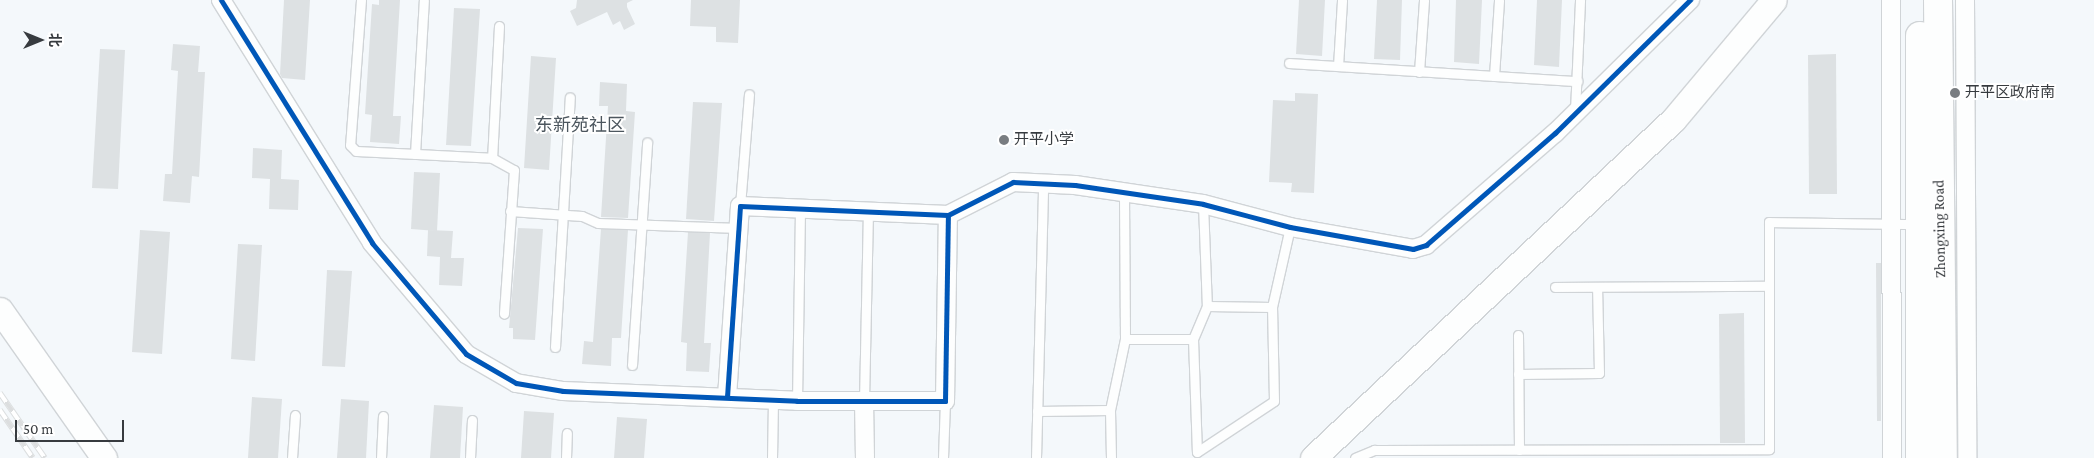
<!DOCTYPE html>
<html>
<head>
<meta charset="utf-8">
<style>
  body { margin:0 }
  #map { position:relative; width:2094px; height:458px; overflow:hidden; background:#f4f8fb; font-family:"Crimson Pro","Noto Sans SC",serif }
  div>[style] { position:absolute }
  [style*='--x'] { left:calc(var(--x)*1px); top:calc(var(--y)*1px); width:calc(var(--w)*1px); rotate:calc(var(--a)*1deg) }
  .building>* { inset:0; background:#dde1e3 }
  .roads { filter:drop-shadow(1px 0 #d0d4d7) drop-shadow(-1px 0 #d0d4d7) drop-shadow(0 1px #d0d4d7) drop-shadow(0 -1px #d0d4d7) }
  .lane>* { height:9px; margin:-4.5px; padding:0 4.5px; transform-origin:4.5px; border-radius:4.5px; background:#fdfefe }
  .street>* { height:18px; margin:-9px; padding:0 9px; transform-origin:9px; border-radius:9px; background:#fdfefe }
  .secondary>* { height:25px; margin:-12.5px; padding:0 12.5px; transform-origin:12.5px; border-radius:12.5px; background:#fdfefe }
  .primary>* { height:28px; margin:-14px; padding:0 14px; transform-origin:14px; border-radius:14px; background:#fdfefe }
  .rail>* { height:5.5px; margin-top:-2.75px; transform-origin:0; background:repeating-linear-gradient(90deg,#fff 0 11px,#dcdedf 0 22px); box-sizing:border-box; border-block:1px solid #dcdedf }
  .cycleway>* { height:5px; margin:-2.5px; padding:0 2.5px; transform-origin:2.5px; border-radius:2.5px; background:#0057b8 }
  .dots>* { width:14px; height:14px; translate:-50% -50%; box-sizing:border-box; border:2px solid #fff; border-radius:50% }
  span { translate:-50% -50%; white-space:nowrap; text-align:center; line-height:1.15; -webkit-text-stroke:4px #fff; paint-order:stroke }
  .poi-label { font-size:15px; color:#373b3f }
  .left { translate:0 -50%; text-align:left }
  .street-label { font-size:15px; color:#373b3f }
  .quarter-label { font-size:18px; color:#4c565e }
  .north { position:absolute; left:15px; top:15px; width:50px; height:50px; -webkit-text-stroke:4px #fff; paint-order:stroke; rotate:90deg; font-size:14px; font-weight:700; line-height:20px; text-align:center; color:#373b3f }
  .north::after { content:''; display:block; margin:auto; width:18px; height:22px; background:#373b3f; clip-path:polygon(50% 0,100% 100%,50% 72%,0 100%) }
  .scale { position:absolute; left:15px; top:420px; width:109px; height:22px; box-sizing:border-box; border:2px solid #373b3f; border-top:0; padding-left:6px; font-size:15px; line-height:18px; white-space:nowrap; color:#373b3f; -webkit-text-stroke:4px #fff; paint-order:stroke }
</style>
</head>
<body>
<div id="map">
  <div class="building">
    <div style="clip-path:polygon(284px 0,310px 0,305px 80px,282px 78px,280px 74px)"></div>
    <div style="clip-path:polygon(379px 0,400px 0,393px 116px,401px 116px,399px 144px,370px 142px,372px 115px,365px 114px,372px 4px,379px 5px)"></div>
    <div style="clip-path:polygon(577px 0,633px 0,627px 3px,627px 7px,635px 24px,624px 30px,620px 21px,613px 25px,607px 12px,577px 26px,570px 11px,576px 8px)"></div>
    <div style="clip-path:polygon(691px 0,740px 0,738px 43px,716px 42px,716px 27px,690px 26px)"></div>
    <div style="clip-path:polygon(1299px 0,1325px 0,1322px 56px,1296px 54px)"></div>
    <div style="clip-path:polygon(1377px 0,1402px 0,1400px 60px,1374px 59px)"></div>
    <div style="clip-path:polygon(1456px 0,1482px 0,1479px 64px,1454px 62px)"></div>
    <div style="clip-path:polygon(1537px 0,1562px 0,1559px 67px,1534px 65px)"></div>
    <div style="clip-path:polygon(454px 8px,480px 9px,471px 146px,446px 145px)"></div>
    <div style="clip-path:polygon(173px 44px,200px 46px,198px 72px,205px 72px,199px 177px,192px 176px,190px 203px,163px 201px,165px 174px,172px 174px,178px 71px,171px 70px)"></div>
    <div style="clip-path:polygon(100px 49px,125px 50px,118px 189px,92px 188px)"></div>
    <div style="clip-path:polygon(1836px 54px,1837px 194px,1809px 194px,1808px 55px)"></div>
    <div style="clip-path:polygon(531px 56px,556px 58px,549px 170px,524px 168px)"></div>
    <div style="clip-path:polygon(600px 82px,627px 84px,626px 111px,635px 112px,628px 218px,601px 217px,608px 106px,599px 106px)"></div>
    <div style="clip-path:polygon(1295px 93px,1318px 94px,1314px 193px,1291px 192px,1292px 183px,1269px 182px,1273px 100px,1295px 101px)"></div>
    <div style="clip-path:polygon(693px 102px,722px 103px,714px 221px,686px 219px)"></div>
    <div style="clip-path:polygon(253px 148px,282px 150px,281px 179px,299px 180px,298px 210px,269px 209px,270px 179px,252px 178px)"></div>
    <div style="clip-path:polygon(414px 172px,440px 173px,437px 231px,411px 229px)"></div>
    <div style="clip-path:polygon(518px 228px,543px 229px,535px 340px,513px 339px,513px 328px,509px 328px)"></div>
    <div style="clip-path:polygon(601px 229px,628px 230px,621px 338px,612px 338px,611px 366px,582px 364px,584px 341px,593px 342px)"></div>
    <div style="clip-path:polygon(140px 230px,170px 232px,162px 354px,132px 352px)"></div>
    <div style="clip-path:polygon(428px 230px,453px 231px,451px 258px,464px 258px,462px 286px,439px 285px,440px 257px,427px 256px)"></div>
    <div style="clip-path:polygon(688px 232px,710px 233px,704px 343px,711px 343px,709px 372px,686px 371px,687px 343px,681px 342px)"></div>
    <div style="clip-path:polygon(238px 244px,262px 245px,255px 361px,231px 359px)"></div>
    <div style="clip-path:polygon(1876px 263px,1881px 263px,1881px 421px,1877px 421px)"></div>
    <div style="clip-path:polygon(327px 270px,352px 271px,345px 367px,322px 366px)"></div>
    <div style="clip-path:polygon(1744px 313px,1745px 443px,1720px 443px,1719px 314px)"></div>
    <div style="clip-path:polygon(252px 397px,282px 399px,278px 458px,248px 458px)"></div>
    <div style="clip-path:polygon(341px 399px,369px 401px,366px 458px,337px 458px)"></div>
    <div style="clip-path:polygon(434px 405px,463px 407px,460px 458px,430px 458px)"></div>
    <div style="clip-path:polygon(524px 411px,554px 413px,551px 458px,521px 458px)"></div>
    <div style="clip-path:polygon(617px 417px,647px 419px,644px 458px,614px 458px)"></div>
  </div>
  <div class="roads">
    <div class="lane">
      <div style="--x:361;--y:0;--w:145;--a:94.3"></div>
      <div style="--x:350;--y:145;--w:8;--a:45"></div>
      <div style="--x:356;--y:151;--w:136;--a:2.9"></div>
      <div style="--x:499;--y:26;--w:132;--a:93"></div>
      <div style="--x:492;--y:158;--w:25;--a:29"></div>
      <div style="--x:514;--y:170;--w:144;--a:94"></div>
      <div style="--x:1289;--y:63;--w:289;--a:3.6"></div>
      <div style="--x:1338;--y:66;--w:66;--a:-86.5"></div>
      <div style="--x:1419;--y:72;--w:72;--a:-86"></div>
      <div style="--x:1494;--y:76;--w:76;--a:-86.2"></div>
      <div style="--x:1575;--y:111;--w:111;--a:-87.4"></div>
      <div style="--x:415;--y:154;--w:154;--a:-86.7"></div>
      <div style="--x:1203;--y:204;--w:102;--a:87.8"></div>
      <div style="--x:1207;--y:306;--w:36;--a:113"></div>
      <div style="--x:1193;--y:339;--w:113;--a:88"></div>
      <div style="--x:1197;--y:452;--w:92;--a:-33.5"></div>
      <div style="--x:1274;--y:401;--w:94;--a:-91.2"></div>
      <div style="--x:1272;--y:307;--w:82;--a:-77.3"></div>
      <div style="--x:740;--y:206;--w:112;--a:-85.4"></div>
      <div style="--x:510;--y:211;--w:72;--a:4"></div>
      <div style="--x:582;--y:216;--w:17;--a:24"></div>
      <div style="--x:598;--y:223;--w:141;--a:2"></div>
      <div style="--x:1555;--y:287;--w:214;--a:-0.3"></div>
      <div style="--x:1207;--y:306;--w:65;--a:0.9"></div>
      <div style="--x:1518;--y:335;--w:115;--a:89.5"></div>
      <div style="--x:1125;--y:339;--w:68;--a:0"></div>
      <div style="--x:555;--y:347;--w:250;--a:-86.6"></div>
      <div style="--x:632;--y:365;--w:223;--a:-86.1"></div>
      <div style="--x:1518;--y:374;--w:81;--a:-0.7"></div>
      <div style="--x:1599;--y:373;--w:86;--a:-91.3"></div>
      <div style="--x:797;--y:401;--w:194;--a:-89.1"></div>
      <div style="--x:864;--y:401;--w:190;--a:-88.8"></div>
      <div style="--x:1037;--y:411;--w:73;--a:-0.8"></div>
      <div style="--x:292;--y:458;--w:43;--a:-86"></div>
      <div style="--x:381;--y:458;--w:42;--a:-87.3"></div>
      <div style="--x:470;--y:458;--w:38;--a:-87"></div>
      <div style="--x:566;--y:458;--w:25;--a:-88"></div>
      <div style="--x:772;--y:458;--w:60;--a:-89"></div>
      <div style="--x:943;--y:458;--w:57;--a:-88"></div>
      <div style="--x:1036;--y:458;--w:273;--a:-88.5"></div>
      <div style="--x:1111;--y:458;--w:48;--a:-91.2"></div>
      <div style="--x:1110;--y:410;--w:73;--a:-78.1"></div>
      <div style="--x:1125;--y:339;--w:145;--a:-90.4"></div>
      <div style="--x:1355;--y:458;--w:21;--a:-23"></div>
      <div style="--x:1374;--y:450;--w:395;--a:-0.1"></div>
      <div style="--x:1769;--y:449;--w:227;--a:-90"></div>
      <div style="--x:1769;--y:222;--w:148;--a:0.8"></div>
    </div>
    <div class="street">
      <div style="--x:221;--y:0;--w:286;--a:58.1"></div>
      <div style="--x:372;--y:243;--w:145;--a:49.7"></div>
      <div style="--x:466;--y:354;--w:58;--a:30.1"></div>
      <div style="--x:516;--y:383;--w:48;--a:9.7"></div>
      <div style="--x:563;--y:391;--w:234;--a:2.4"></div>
      <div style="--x:797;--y:401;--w:148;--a:0"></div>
      <div style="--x:945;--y:401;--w:186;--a:-89.1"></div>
      <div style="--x:1891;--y:0;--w:458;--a:89.9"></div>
      <div style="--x:1965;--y:0;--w:458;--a:89.7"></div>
      <div style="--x:727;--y:397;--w:191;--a:-86.1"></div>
      <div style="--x:740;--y:206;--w:208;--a:2.5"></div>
      <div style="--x:948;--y:215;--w:73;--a:-26.9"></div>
      <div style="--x:1013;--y:182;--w:62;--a:2.8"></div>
      <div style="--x:1075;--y:185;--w:129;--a:8.4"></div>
      <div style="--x:1203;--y:204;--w:90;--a:14.8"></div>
      <div style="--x:1290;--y:227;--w:125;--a:10.1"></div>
      <div style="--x:1413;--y:249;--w:14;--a:-17"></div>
      <div style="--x:1426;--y:245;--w:171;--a:-41"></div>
      <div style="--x:1555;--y:133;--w:190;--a:-44.6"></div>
      <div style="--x:864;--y:401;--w:57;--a:89"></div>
    </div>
    <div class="secondary">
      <div style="--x:0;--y:310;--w:181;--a:54.9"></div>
      <div style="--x:1313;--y:458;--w:495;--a:-43.2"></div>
      <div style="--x:1674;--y:119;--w:155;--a:-50"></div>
    </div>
    <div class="primary">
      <div style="--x:1938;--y:0;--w:458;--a:89.4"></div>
      <div style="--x:1920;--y:36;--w:422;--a:90"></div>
    </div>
  </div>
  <div class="rail">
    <div style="--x:0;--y:393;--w:79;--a:55.3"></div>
    <div style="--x:0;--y:410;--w:58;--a:55.5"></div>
  </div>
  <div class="cycleway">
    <div style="--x:221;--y:0;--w:286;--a:58.1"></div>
    <div style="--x:372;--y:243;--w:145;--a:49.7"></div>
    <div style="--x:466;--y:354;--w:58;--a:30.1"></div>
    <div style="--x:516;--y:383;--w:48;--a:9.7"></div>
    <div style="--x:563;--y:391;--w:234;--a:2.4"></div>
    <div style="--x:797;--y:401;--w:148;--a:0"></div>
    <div style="--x:945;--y:401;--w:186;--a:-89.1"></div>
    <div style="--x:727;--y:397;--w:191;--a:-86.1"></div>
    <div style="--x:740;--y:206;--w:208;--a:2.5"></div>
    <div style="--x:948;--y:215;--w:73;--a:-26.9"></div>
    <div style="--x:1013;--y:182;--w:62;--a:2.8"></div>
    <div style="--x:1075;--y:185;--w:129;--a:8.4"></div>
    <div style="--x:1203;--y:204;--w:90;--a:14.8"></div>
    <div style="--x:1290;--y:227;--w:125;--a:10.1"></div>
    <div style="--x:1413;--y:249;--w:14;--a:-17"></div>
    <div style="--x:1426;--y:245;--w:171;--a:-41"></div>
    <div style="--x:1555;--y:133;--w:190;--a:-44.6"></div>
  </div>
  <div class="dots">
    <div style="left:1955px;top:93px;background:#797d81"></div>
    <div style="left:1004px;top:140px;background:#797d81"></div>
  </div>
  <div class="poi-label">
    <span class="left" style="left:1965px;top:93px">开平区政府南</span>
    <span class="left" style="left:1014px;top:140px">开平小学</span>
  </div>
  <div class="street-label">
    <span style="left:1940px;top:229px;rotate:-91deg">Zhongxing Road</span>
  </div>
  <div class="quarter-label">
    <span style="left:580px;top:125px">东新苑社区</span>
  </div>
  <div class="north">北</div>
  <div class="scale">50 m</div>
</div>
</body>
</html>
